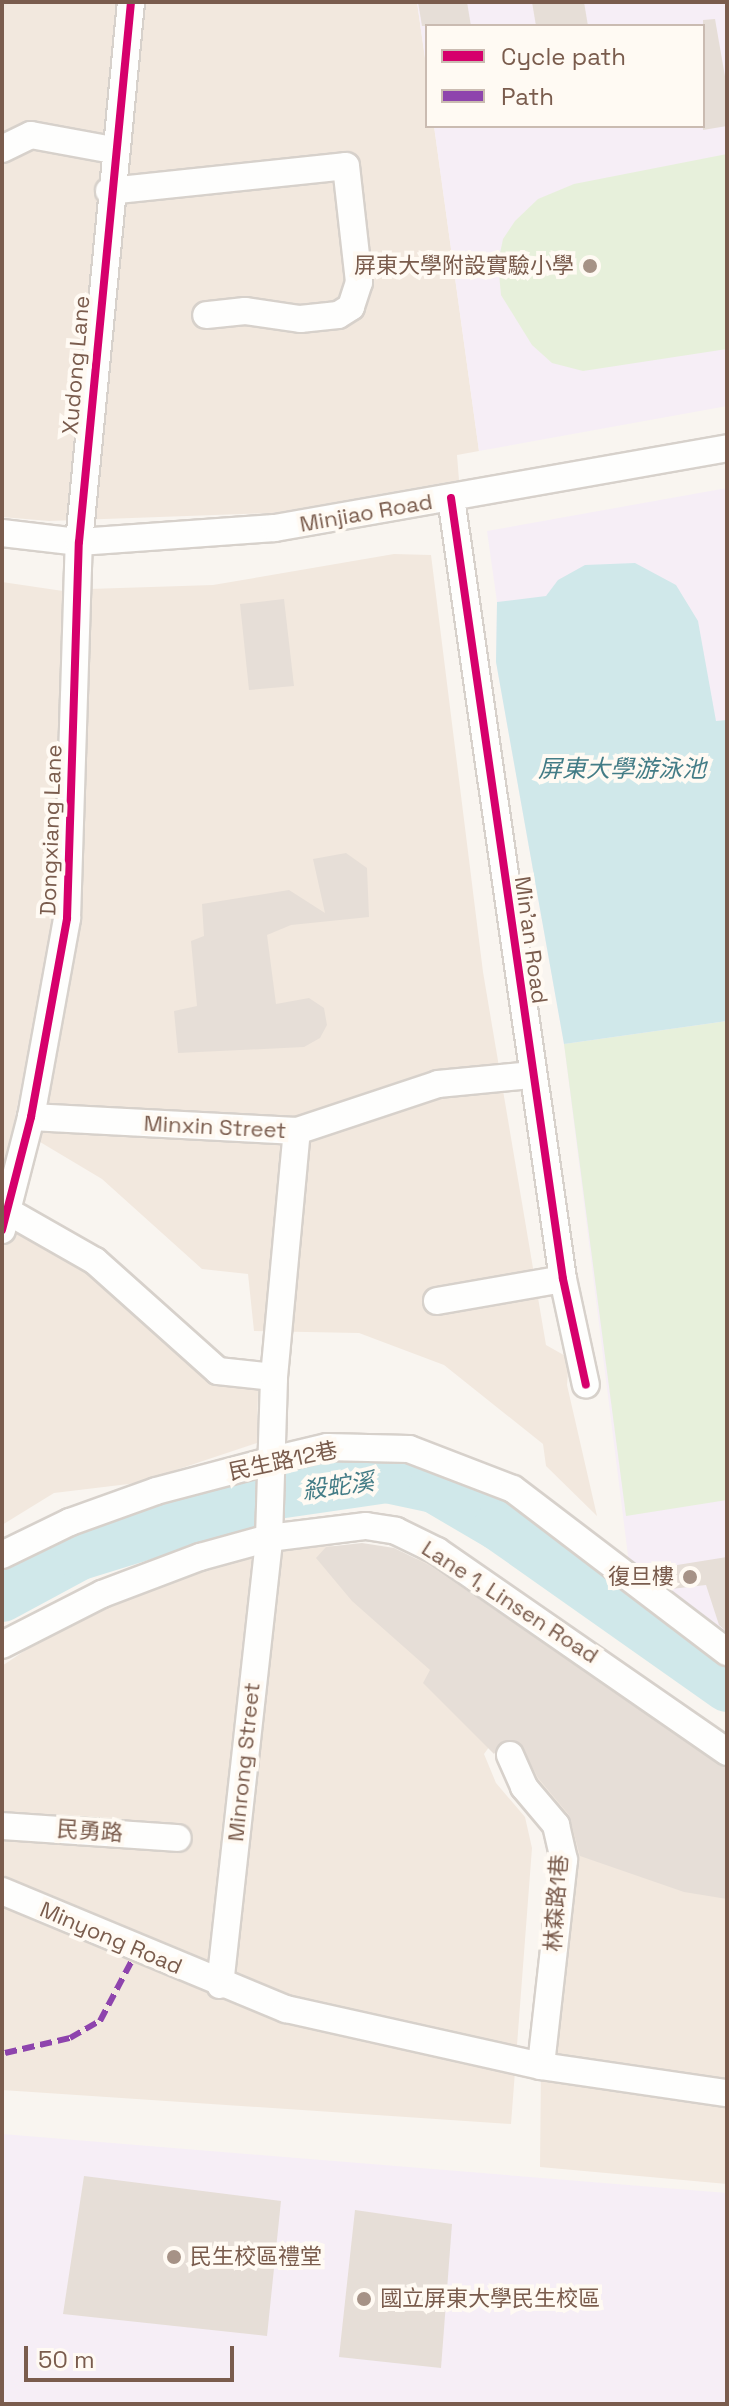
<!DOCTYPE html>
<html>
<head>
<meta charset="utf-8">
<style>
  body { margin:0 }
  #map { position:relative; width:729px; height:2406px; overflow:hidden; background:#f9f5f0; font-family:"Space Grotesk","Noto Sans TC",sans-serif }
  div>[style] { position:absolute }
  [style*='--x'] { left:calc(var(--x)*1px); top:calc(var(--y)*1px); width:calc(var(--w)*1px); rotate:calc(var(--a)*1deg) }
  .residential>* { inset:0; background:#f2e8de }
  .education>* { inset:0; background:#f6eef6 }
  .green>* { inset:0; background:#e7f0db }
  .water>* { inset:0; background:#d0e8ea }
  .river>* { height:50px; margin:-25px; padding:0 25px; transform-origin:25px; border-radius:25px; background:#d0e8ea }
  .building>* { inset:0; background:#e6ded7 }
  .roads { filter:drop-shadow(2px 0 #d7d1cb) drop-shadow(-2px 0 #d7d1cb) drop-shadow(0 2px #d7d1cb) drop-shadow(0 -2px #d7d1cb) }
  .minor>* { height:26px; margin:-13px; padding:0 13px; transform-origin:13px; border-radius:13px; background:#fefefd }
  .quiet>* { height:6px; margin-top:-3px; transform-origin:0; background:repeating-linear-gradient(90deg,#8e44ad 0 12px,transparent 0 18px) }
  .cycleway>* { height:8px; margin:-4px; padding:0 4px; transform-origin:4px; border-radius:4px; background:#d6006c }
  .dots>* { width:22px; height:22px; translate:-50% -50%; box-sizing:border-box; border:4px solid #fffaf3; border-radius:50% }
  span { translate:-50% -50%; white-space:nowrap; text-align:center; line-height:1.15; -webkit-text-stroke:8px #fffaf3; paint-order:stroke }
  .poi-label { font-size:22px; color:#7a5c4d }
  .right { translate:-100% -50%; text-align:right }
  .left { translate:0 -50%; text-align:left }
  .street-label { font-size:22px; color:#7a5c4d }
  .water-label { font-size:24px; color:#437c86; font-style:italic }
  .frame { position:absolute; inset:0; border:4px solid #7a5c4d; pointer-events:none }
  .legend { position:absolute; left:425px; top:24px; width:280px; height:104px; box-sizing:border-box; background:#fffaf3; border:2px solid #cabbb1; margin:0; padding:10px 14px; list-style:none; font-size:24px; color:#7a5c4d }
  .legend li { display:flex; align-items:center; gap:16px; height:40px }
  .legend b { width:40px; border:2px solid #cabbb1 }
  .scale { position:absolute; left:24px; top:2346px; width:210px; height:36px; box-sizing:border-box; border:4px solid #7a5c4d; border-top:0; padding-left:10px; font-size:24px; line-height:28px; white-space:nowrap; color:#7a5c4d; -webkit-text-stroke:6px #fffaf3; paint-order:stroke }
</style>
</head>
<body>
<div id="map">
  <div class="residential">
    <div style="clip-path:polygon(2px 2px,417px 2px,427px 72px,427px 126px,434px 126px,479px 451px,457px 455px,459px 480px,273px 513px,49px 521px,2px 517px)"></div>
    <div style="clip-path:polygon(394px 554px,431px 555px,483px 972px,546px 1345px,569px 1358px,567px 1385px,597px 1516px,546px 1466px,543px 1444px,444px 1365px,359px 1333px,254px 1331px,248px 1274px,202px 1269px,102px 1179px,30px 1136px,49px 1061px,89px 589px,213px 585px)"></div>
    <div style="clip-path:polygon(2px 582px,63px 591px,51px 937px,2px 1182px)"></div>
    <div style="clip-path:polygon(2px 1208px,78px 1253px,204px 1379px,258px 1390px,257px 1443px,137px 1483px,54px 1493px,2px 1525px)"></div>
    <div style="clip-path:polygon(329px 1546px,423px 1560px,557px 1654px,484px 1754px,496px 1783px,525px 1817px,532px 1848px,511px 2124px,2px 2090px,2px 1666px,73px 1618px,175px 1577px,274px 1551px)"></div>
    <div style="clip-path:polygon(586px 1651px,727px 1752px,727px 2184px,540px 2167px,541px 2066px,564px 1860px,510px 1755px)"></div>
  </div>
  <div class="education">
    <div style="clip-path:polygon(417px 2px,727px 2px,727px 406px,479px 451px,434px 126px,703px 126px,703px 26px,427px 26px,427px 72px)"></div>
    <div style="clip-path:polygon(727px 488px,727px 1640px,630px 1572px,564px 1044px,496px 662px,497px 602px,487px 531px)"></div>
    <div style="clip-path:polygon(2px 2134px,727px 2193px,727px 2404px,2px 2404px)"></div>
  </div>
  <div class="green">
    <div style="clip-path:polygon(727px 154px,727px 349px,583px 371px,552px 363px,532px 345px,501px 295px,498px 263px,503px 239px,515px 221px,538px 199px,574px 184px)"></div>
    <div style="clip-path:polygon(727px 1021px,727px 1500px,626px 1516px,564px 1044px)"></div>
  </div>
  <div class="water">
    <div style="clip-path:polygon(635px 563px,676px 585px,698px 621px,716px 721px,727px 720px,727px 1021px,564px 1044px,496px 662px,497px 602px,546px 596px,558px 580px,585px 565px)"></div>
  </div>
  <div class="river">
    <div style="--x:2;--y:1597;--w:89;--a:-28.3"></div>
    <div style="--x:80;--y:1555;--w:206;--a:-17.2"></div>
    <div style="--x:277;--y:1494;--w:111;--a:-8.3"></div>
    <div style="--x:387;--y:1478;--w:48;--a:12"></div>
    <div style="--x:434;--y:1488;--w:75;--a:30.3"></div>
    <div style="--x:499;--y:1526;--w:279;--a:35.2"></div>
  </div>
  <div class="building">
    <div style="clip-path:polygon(418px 2px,467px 2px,471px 26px,422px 26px)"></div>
    <div style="clip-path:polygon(532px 2px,584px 2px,588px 26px,536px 26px)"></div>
    <div style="clip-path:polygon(715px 19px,727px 88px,727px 126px,703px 130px,703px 20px)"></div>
    <div style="clip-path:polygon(284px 599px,294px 686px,249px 690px,240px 604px)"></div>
    <div style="clip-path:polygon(346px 853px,367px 868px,369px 917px,291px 925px,267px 935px,276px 1004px,309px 998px,324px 1008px,327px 1025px,320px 1038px,304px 1047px,178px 1053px,174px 1011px,197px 1006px,191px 941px,204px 936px,202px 904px,289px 890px,325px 913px,313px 859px)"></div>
    <div style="clip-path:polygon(362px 1543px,394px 1548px,429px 1565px,727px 1768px,727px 1899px,684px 1892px,580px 1856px,569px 1815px,538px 1778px,520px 1743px,503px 1741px,494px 1754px,423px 1683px,430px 1670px,352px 1601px,316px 1558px,326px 1547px)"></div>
    <div style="clip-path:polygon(727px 1557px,727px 1632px,719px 1625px,706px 1585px,671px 1589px,646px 1570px)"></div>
    <div style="clip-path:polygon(84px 2176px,281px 2201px,267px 2336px,63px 2314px)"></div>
    <div style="clip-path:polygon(355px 2210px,452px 2224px,441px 2368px,339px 2357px)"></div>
  </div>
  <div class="roads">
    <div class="minor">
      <div style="--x:2;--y:149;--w:32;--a:-26"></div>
      <div style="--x:31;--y:135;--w:83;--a:10.4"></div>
      <div style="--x:109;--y:191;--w:238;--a:-6"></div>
      <div style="--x:346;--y:166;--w:117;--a:83.6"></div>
      <div style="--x:359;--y:282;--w:26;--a:108"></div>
      <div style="--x:351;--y:307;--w:15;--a:148"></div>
      <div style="--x:338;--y:315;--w:38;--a:174"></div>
      <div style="--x:300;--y:319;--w:56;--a:-171.7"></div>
      <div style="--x:245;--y:311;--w:39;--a:174"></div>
      <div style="--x:451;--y:498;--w:789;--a:81.84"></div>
      <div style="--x:563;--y:1279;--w:108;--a:77.8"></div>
      <div style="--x:2;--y:533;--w:78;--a:6.7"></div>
      <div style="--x:79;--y:542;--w:196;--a:-4.1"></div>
      <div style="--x:275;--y:528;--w:459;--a:-10"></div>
      <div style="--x:31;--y:1117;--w:266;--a:3"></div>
      <div style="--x:297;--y:1131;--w:149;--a:-18.4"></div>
      <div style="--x:438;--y:1084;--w:94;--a:-5.5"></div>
      <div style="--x:2;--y:1208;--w:107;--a:29.7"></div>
      <div style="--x:95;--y:1261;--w:165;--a:41.8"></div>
      <div style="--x:218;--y:1371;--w:56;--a:6.1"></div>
      <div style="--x:2;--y:1230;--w:117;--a:-75.6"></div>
      <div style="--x:31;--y:1117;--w:202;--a:-79.7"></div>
      <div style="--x:67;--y:918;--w:376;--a:-88.2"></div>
      <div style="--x:79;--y:542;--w:542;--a:-84.5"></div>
      <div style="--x:437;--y:1301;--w:128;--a:-9.9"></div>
      <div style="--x:2;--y:1555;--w:76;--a:-25.9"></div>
      <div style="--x:70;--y:1522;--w:91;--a:-19.8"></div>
      <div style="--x:156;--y:1491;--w:121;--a:-14.8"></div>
      <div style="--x:273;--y:1460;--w:56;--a:-13.5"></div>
      <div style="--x:327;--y:1447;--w:82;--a:1.4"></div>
      <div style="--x:409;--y:1449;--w:111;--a:21"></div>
      <div style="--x:513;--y:1489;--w:269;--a:37.3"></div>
      <div style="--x:2;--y:1645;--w:112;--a:-27"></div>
      <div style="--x:102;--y:1594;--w:105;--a:-20.7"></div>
      <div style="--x:200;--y:1557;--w:72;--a:-15.4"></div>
      <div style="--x:269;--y:1538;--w:98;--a:-7.1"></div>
      <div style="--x:366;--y:1526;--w:30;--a:9"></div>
      <div style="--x:396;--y:1531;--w:46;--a:26"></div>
      <div style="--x:437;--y:1551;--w:353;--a:34.7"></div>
      <div style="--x:510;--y:1755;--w:35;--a:66"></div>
      <div style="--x:524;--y:1787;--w:50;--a:49.9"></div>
      <div style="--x:556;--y:1825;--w:36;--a:77"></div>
      <div style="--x:564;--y:1860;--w:207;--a:96.4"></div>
      <div style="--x:2;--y:1826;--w:176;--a:3.9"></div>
      <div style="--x:2;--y:1891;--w:308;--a:22.6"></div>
      <div style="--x:286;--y:2009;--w:261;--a:12.6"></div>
      <div style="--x:541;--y:2066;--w:188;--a:8.3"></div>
      <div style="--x:220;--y:1985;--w:450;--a:-83.7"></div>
      <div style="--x:269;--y:1538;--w:161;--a:-88.2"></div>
      <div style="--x:274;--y:1377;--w:247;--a:-84.7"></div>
    </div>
  </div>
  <div class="quiet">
    <div style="--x:5;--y:2053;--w:67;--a:-13"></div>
    <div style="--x:70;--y:2038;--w:34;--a:-30"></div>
    <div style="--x:100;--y:2021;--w:81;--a:-62.2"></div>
  </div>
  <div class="cycleway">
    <div style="--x:451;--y:498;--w:789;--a:81.84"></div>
    <div style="--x:563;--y:1279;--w:108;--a:77.8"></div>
    <div style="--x:2;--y:1230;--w:117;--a:-75.6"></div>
    <div style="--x:31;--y:1117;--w:202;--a:-79.7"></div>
    <div style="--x:67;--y:918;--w:376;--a:-88.2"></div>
    <div style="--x:79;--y:542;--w:542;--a:-84.5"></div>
  </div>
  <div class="dots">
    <div style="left:590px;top:266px;background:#a69286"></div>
    <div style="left:690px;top:1577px;background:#a69286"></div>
    <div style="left:174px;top:2257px;background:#a69286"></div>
    <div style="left:364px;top:2299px;background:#a69286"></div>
  </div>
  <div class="poi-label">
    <span class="right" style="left:574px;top:266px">屏東大學附設實驗小學</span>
    <span class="right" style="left:674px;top:1577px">復旦樓</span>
    <span class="left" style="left:190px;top:2257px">民生校區禮堂</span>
    <span class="left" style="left:380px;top:2299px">國立屏東大學民生校區</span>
  </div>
  <div class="street-label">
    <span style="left:76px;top:365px;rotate:-85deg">Xudong Lane</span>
    <span style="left:366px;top:513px;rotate:-10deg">Minjiao Road</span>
    <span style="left:51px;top:830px;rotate:-88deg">Dongxiang Lane</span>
    <span style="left:531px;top:940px;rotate:82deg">Min'an Road</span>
    <span style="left:215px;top:1127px;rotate:3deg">Minxin Street</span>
    <span style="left:283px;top:1461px;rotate:-12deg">民生路12巷</span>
    <span style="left:510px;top:1602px;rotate:33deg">Lane 1, Linsen Road</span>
    <span style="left:244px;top:1762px;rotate:-84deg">Minrong Street</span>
    <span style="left:90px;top:1831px;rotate:4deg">民勇路</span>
    <span style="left:556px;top:1903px;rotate:-86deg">林森路1巷</span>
    <span style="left:111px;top:1938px;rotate:23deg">Minyong Road</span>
  </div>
  <div class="water-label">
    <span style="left:622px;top:769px">屏東大學游泳池</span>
    <span style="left:338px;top:1486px;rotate:-8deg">殺蛇溪</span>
  </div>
  <div class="frame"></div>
  <ul class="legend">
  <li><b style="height:10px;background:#d6006c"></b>Cycle path</li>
  <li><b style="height:10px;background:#8e44ad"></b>Path</li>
  </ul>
  <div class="scale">50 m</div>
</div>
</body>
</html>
